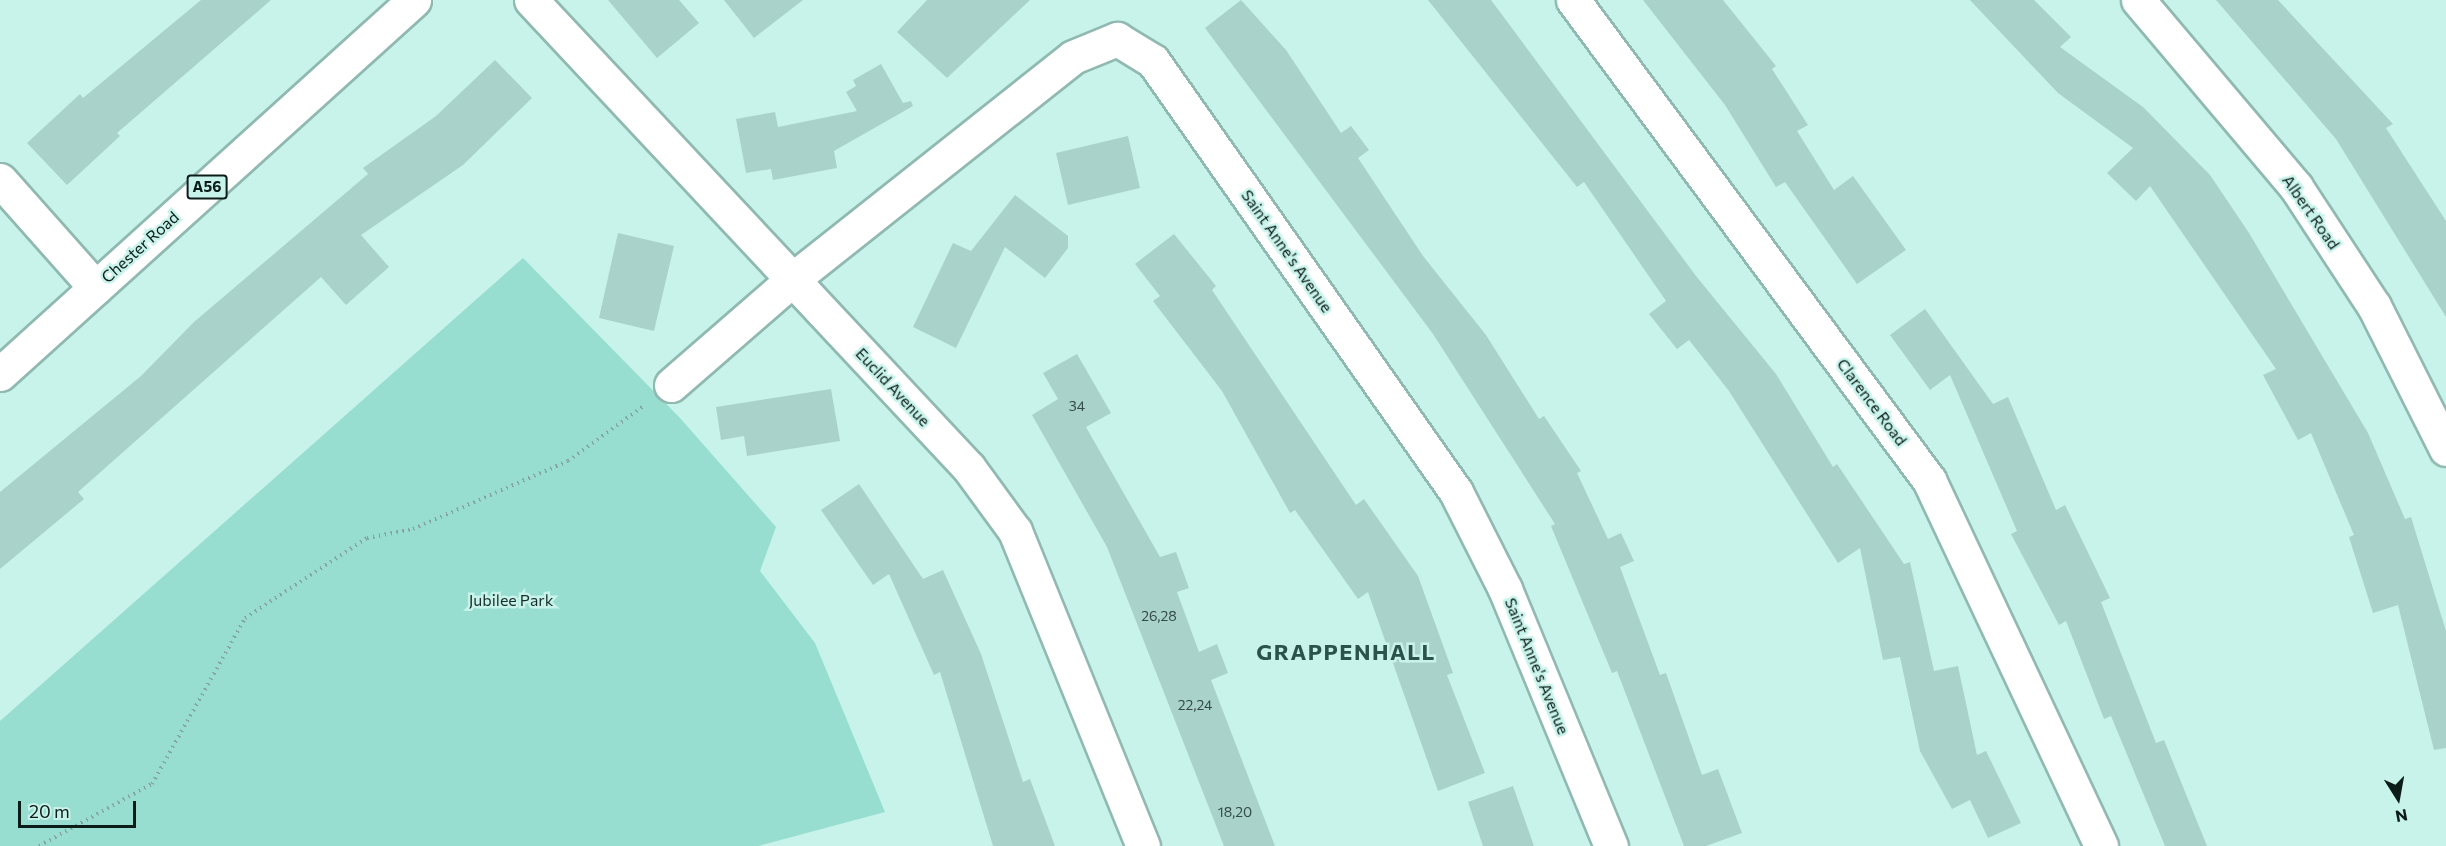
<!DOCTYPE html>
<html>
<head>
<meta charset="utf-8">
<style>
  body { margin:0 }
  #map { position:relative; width:2446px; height:846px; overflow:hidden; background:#c8f3ea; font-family:Commissioner,sans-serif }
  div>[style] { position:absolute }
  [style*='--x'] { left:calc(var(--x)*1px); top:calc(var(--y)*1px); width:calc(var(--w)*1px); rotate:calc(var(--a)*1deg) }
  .green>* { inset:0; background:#97ded1 }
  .building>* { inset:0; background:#a8d2ca }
  .path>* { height:4px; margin-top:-2px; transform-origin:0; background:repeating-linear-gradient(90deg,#84a59f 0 1.5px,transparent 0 6px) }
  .roads { filter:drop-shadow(2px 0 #90b9b1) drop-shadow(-2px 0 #90b9b1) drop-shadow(0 2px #90b9b1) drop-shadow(0 -2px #90b9b1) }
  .minor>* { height:33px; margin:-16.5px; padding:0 16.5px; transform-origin:16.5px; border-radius:16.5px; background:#fff }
  .primary>* { height:33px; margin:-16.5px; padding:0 16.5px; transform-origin:16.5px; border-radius:16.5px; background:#fff }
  span { translate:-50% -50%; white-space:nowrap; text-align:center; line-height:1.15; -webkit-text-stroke:5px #c8f3ea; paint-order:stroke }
  .number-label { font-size:14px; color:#334a45 }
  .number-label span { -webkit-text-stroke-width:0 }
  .shield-label span { padding:2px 4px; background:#c8f3ea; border:2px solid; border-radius:4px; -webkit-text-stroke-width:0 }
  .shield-label { font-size:15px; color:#0c1c19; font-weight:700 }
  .street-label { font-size:16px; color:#0c1c19 }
  .park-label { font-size:16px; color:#182e2a }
  .district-label { font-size:22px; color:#2c524c; font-weight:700; letter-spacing:1.5px }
  .north { position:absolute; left:2368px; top:768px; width:60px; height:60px; -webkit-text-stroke:4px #c8f3ea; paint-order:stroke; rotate:169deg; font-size:16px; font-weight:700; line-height:24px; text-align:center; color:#0c1c19 }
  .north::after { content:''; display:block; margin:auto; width:21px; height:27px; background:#0c1c19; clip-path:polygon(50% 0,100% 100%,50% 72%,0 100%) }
  .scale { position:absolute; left:18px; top:801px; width:118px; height:27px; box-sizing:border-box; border:3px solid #0c1c19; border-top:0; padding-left:8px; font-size:18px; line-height:21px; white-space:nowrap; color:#0c1c19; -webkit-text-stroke:4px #c8f3ea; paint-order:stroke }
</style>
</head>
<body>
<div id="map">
  <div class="green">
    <div style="clip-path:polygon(523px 258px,680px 418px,776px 527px,760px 571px,815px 643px,885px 812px,758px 846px,0 846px,0 721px)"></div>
  </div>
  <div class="building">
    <div style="clip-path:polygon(201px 0,271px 0,117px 133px,120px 136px,67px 185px,27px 143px,80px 94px,83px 98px)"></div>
    <div style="clip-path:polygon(608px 0,679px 0,699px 23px,657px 58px)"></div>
    <div style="clip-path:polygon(724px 0,803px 0,754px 38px)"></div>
    <div style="clip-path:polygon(927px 0,1030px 0,947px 78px,897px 32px)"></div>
    <div style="clip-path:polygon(1241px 0,1286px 50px,1341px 133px,1351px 126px,1369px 150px,1358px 158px,1423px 256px,1486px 335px,1539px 419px,1544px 416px,1581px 471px,1577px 473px,1608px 539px,1621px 533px,1634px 561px,1620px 567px,1660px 675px,1666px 673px,1702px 775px,1718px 769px,1742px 833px,1706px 846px,1684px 846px,1617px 671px,1612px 673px,1551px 526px,1555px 524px,1433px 334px,1205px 28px)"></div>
    <div style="clip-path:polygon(1428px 0,1491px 0,1696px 276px,1776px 374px,1833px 467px,1837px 464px,1904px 564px,1910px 562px,1934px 671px,1958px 666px,1977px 755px,1986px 751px,2021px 823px,1988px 838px,1970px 800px,1952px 809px,1920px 751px,1900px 657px,1883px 660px,1860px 548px,1838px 563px,1729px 391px,1689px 340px,1677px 349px,1649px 314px,1666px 301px,1584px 182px,1577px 187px)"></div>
    <div style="clip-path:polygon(1643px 0,1723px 0,1776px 66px,1772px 69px,1808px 125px,1797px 131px,1834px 190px,1853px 176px,1906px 250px,1857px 284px,1785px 182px,1776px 187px,1725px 105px)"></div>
    <div style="clip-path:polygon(1970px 0,2034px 0,2071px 37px,2060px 47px,2143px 107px,2210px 175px,2249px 233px,2368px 433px,2405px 519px,2411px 517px,2446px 631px,2446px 748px,2434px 750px,2398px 605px,2373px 613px,2349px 537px,2354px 535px,2311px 433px,2298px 440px,2263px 375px,2276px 369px,2150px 186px,2136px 201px,2107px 173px,2133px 148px,2058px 93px)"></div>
    <div style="clip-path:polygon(2216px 0,2278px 0,2393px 124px,2386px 128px,2446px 221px,2446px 317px,2336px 139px)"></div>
    <div style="clip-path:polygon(495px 60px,532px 98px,463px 165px,361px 235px,389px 267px,346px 305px,321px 277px,78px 492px,84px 499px,0 569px,0 492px,141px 376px,194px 322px,368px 174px,363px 168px,436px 116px)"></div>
    <div style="clip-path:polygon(881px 64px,903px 103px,911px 101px,913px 106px,834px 151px,837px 168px,773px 180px,771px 169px,746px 173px,736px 119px,775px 112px,778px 127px,857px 111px,846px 92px,856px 86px,853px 80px)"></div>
    <div style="clip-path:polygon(1128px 136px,1140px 188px,1068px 205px,1056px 153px)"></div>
    <div style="clip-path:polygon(1015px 195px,1068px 236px,1068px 248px,1045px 278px,1005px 247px,956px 348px,913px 327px,953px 243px,971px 251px)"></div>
    <div style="clip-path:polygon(618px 233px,674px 246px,654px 331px,599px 318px)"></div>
    <div style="clip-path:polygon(1174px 234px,1216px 286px,1212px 290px,1356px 505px,1364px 499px,1418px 576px,1453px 673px,1447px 675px,1485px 773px,1438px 791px,1368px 592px,1358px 599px,1295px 510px,1290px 513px,1222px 391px,1153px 301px,1160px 296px,1135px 264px)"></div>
    <div style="clip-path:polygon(1925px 309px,1993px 404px,2008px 397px,2056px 510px,2065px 505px,2110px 598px,2101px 602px,2156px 743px,2164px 740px,2207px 846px,2165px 846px,2111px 716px,2104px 719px,2066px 621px,2059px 625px,2011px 534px,2017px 531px,1950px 375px,1930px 390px,1890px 335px)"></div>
    <div style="clip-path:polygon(1077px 354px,1111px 413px,1086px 427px,1160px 557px,1176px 552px,1189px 588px,1177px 592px,1199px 652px,1217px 644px,1228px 673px,1211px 680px,1275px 846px,1224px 846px,1107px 547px,1032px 415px,1058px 399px,1043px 373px)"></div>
    <div style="clip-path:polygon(831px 389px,840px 441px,747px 456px,744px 436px,721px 440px,716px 407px)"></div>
    <div style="clip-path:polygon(859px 484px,923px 579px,943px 570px,981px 654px,1023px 782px,1030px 779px,1055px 846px,993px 846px,940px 672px,934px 675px,889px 574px,873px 585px,821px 510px)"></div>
    <div style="clip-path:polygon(1513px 786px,1534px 846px,1483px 846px,1468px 802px)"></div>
  </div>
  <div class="path">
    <div style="--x:39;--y:846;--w:129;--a:-28.8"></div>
    <div style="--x:152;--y:784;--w:190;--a:-60.7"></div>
    <div style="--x:245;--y:618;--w:146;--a:-33.3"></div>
    <div style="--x:367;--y:538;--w:47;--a:-11.1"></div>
    <div style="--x:413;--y:529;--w:169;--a:-23.7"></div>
    <div style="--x:568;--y:461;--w:92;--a:-36.1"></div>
  </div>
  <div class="roads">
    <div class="minor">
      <div style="--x:531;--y:0;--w:641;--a:46.9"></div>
      <div style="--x:969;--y:468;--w:78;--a:53.9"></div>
      <div style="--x:1015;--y:531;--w:340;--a:67.9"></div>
      <div style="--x:1573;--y:0;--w:598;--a:53.44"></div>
      <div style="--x:1929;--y:480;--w:404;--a:64.8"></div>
      <div style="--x:2138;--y:0;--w:245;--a:49.8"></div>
      <div style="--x:2296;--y:187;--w:142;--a:56.8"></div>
      <div style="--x:2374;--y:306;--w:160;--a:63.3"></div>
      <div style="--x:0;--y:180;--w:144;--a:48.4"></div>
      <div style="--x:671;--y:385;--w:162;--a:-41"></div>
      <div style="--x:793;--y:279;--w:357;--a:-38.4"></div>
      <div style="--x:1073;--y:57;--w:48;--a:-22.2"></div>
      <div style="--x:1117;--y:39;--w:42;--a:31.4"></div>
      <div style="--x:1153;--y:61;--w:527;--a:54.89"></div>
      <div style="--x:1456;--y:492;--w:109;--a:63.2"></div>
      <div style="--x:1505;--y:589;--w:278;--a:67.6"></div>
    </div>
    <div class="primary">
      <div style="--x:0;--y:374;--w:558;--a:-42.09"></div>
    </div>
  </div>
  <div class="number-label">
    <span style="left:1077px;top:406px">34</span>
    <span style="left:1159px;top:616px">26,28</span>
    <span style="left:1195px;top:705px">22,24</span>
    <span style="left:1235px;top:812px">18,20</span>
  </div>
  <div class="shield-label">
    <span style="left:207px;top:187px">A56</span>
  </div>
  <div class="street-label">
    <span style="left:2311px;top:212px;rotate:55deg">Albert Road</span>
    <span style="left:140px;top:247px;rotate:-42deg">Chester Road</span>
    <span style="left:1287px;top:251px;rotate:55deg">Saint Anne's Avenue</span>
    <span style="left:893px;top:387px;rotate:47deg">Euclid Avenue</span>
    <span style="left:1872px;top:402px;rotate:53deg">Clarence Road</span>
    <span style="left:1537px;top:666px;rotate:68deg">Saint Anne's Avenue</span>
  </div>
  <div class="park-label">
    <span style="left:511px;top:600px">Jubilee Park</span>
  </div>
  <div class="district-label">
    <span style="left:1346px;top:652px">GRAPPENHALL</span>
  </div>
  <div class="north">N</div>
  <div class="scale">20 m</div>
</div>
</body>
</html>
